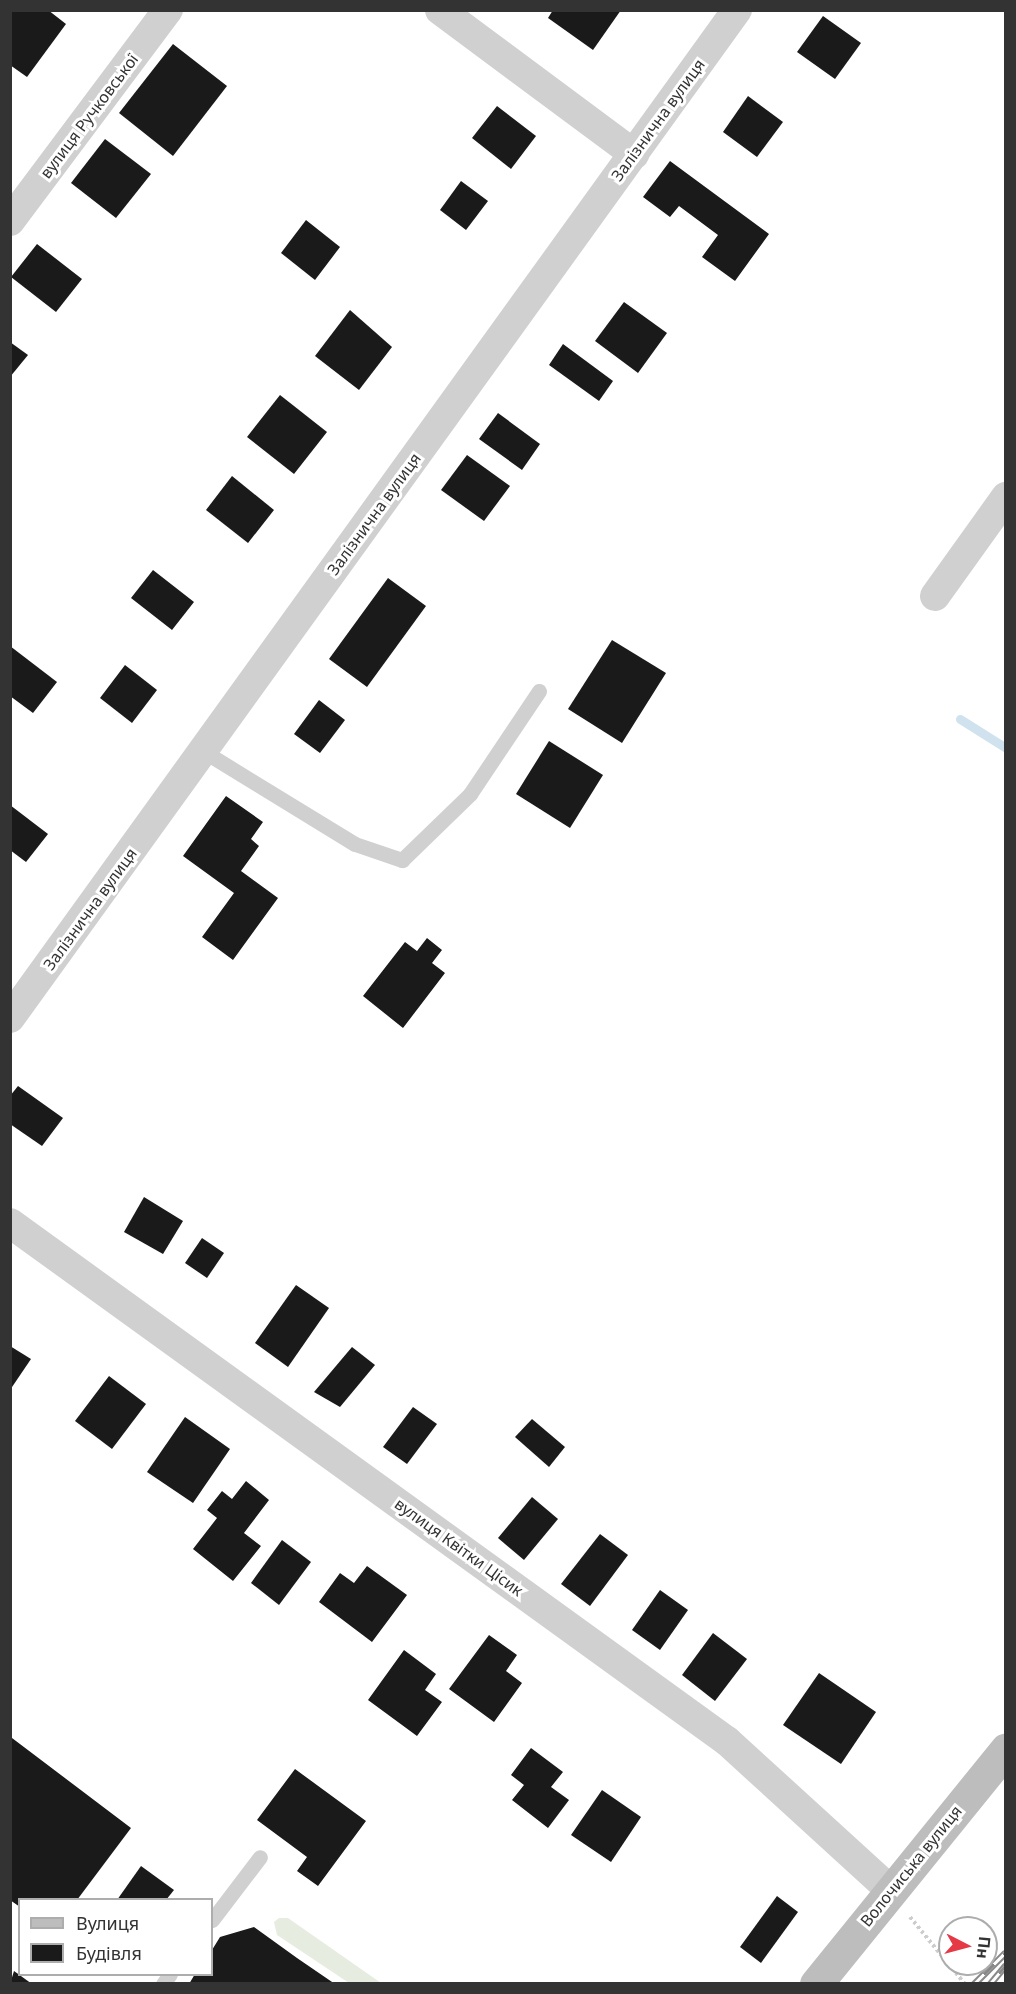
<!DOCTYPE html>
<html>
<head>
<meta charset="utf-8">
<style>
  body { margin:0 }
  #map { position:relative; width:1016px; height:1994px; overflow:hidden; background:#fff; font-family:"Noto Sans",sans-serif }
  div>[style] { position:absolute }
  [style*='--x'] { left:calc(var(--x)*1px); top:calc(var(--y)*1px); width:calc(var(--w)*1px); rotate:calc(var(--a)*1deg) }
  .green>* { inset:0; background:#e6ecdf }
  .stream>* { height:9px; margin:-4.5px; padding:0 4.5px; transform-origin:4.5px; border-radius:4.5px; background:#cfe2ee }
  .building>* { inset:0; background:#1a1a1a }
  .path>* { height:4px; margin-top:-2px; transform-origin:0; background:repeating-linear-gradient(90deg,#cdcdcd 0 3px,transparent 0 6px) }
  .lane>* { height:15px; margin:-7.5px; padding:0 7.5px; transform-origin:7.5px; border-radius:7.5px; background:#d0d0d0 }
  .street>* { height:30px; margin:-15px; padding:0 15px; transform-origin:15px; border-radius:15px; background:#d0d0d0 }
  .secondary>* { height:33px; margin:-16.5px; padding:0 16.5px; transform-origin:16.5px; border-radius:16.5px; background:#bdbdbd }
  .rail>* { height:7px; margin-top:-3.5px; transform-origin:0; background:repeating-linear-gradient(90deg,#fff 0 14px,#888 0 28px); box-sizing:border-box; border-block:2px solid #888 }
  span { translate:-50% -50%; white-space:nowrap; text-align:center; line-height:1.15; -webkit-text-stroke:6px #fff; paint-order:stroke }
  .street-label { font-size:16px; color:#333 }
  .frame { position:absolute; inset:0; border:12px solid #333; pointer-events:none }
  .legend { position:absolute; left:18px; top:1898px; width:195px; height:78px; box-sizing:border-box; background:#fff; border:2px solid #adadad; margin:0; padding:8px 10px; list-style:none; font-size:18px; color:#333 }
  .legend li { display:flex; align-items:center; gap:12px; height:30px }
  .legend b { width:30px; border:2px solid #adadad }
  .north { position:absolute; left:938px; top:1916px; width:60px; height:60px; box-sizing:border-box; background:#fff; border:2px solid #adadad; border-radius:50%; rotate:96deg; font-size:16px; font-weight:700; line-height:24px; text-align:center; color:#333 }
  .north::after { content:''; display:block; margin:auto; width:21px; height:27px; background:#e63946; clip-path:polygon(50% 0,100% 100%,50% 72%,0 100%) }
</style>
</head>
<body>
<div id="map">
  <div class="green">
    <div style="clip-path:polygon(279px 1918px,288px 1918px,381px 1983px,349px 1983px,277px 1935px,274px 1922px)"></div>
  </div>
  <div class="stream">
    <div style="--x:960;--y:719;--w:54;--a:32.2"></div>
  </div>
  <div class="building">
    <div style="clip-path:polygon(10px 10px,48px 10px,66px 24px,27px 77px,10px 65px)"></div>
    <div style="clip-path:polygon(553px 10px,621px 10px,593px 50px,548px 18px)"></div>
    <div style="clip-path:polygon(823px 16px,861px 43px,835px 79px,797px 52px)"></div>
    <div style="clip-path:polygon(173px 44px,227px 86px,173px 156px,119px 113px)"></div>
    <div style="clip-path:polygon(748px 96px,783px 122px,757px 157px,723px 132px)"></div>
    <div style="clip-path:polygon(497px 106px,536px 136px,511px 169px,472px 138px)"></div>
    <div style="clip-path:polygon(105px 139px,151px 174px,116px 218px,71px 183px)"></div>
    <div style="clip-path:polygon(670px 161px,769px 234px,735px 281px,702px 257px,718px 235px,679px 206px,670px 217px,643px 197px)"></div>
    <div style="clip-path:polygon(461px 181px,488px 201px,466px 230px,440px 210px)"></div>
    <div style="clip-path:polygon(306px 220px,340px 247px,315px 280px,281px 253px)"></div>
    <div style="clip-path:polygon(37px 244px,82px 279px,56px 312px,11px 277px)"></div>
    <div style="clip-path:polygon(624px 302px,667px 333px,638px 373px,595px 341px)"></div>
    <div style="clip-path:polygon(350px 310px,392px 347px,359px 390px,315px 356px)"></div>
    <div style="clip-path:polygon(10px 342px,28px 355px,10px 377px)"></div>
    <div style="clip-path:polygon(563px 344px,613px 381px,599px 401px,549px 365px)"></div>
    <div style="clip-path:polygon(280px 395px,327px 432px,294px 474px,247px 437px)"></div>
    <div style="clip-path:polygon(498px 413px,540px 444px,522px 470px,479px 439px)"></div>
    <div style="clip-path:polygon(467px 455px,510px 486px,484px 521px,441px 490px)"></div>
    <div style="clip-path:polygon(232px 476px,274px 510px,248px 543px,206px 510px)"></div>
    <div style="clip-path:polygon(153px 570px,194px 602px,172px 630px,131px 598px)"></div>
    <div style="clip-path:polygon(388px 578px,426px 606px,367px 687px,329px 659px)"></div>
    <div style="clip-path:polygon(612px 640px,666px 673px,622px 743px,568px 709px)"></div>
    <div style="clip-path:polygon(10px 646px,57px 682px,33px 713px,10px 696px)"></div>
    <div style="clip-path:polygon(125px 665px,157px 690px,132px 723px,100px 698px)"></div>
    <div style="clip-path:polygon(319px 700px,345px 720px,320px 753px,294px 734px)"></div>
    <div style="clip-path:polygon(549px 741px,603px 775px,570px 828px,516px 794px)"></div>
    <div style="clip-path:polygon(226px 796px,263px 822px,251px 839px,259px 846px,241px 871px,278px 898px,233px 960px,202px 937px,234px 893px,183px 856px)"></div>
    <div style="clip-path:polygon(10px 805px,48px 834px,26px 862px,10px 850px)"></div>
    <div style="clip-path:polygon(427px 938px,442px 950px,432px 963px,445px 973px,403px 1028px,363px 996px,405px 942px,417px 951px)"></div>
    <div style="clip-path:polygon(18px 1086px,63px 1118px,42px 1146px,10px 1124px,10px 1096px)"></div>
    <div style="clip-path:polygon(144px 1197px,183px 1221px,163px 1254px,124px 1232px)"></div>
    <div style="clip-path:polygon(202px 1238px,224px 1253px,207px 1278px,185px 1263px)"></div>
    <div style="clip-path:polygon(296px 1285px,329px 1308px,288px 1367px,255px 1343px)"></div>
    <div style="clip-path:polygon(10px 1346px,31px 1359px,10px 1390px)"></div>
    <div style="clip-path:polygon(352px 1347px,375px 1365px,340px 1407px,314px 1392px)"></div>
    <div style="clip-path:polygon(109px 1376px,146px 1404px,112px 1449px,75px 1421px)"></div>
    <div style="clip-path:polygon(413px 1407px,437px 1424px,407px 1464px,383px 1447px)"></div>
    <div style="clip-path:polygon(185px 1417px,230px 1449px,193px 1503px,147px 1472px)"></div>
    <div style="clip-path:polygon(532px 1419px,565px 1447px,549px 1467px,515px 1437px)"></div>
    <div style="clip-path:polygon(246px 1481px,269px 1500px,244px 1533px,261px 1546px,233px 1581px,193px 1549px,217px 1518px,207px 1510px,222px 1491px,232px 1499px)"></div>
    <div style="clip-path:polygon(532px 1497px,558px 1519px,524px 1560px,498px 1538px)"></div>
    <div style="clip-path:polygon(600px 1534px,628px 1555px,590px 1606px,561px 1584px)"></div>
    <div style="clip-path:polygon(282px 1540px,311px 1562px,279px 1605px,251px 1583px)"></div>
    <div style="clip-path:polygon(367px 1566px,407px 1595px,372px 1642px,319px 1602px,340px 1573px,354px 1583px)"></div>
    <div style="clip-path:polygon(660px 1590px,688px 1610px,660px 1650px,632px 1630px)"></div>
    <div style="clip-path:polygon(713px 1633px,747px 1659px,715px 1701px,682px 1675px)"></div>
    <div style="clip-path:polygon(489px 1635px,517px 1655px,506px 1671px,522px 1683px,494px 1722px,449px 1689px)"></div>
    <div style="clip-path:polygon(404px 1650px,436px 1674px,425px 1690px,442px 1702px,417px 1736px,368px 1700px)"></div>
    <div style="clip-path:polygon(819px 1673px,876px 1712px,841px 1764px,783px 1725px)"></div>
    <div style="clip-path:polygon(12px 1738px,131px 1828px,77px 1900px,20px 1900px,20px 1907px,10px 1900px)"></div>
    <div style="clip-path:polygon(531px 1748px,563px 1772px,551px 1787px,569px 1800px,548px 1828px,512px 1800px,524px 1785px,511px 1775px)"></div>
    <div style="clip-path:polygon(295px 1769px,366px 1821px,318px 1886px,297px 1871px,307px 1857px,257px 1820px)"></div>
    <div style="clip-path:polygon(602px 1790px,641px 1817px,611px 1862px,571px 1835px)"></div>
    <div style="clip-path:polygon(141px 1866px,174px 1890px,166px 1900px,117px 1900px)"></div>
    <div style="clip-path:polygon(777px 1896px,798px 1912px,761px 1963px,740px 1947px)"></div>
    <div style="clip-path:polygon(254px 1927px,297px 1958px,335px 1984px,189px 1984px,195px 1974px,212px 1974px,212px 1950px,220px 1937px)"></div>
    <div style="clip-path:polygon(14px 1971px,32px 1984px,10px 1984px)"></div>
  </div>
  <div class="path">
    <div style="--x:910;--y:1917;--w:87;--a:50.6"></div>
  </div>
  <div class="lane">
    <div style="--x:203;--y:751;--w:178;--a:31.5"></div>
    <div style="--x:355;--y:844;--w:50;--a:18.8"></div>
    <div style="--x:402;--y:860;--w:95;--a:-44.1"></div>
    <div style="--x:470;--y:794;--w:124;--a:-56.2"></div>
    <div style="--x:212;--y:1920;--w:79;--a:-52.7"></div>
    <div style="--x:163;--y:1984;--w:12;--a:-55"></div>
  </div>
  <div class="street">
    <div style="--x:440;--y:10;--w:242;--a:36.6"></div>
    <div style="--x:10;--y:221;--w:264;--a:-53.2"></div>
    <div style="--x:935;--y:596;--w:122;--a:-54.4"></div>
    <div style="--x:10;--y:1018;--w:1243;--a:-54.2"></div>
    <div style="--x:10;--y:1223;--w:885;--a:35.85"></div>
    <div style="--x:727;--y:1741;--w:222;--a:42.4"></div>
  </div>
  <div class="secondary">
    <div style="--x:816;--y:1984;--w:302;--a:-51"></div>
  </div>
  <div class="rail">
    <div style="--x:974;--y:1984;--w:45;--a:-45"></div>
    <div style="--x:990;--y:1984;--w:25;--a:-50"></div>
  </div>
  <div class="street-label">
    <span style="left:89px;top:116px;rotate:-53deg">вулиця Ручковської</span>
    <span style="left:658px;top:120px;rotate:-54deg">Залізнична вулиця</span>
    <span style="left:374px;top:514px;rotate:-54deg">Залізнична вулиця</span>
    <span style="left:90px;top:909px;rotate:-54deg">Залізнична вулиця</span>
    <span style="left:459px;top:1547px;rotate:36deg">вулиця Квітки Цісик</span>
    <span style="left:911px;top:1866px;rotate:-51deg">Волочиська вулиця</span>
  </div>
  <div class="frame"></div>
  <ul class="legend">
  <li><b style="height:8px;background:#bdbdbd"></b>Вулиця</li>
  <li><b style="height:16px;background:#1a1a1a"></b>Будівля</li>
  </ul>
  <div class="north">Пн</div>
</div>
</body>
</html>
